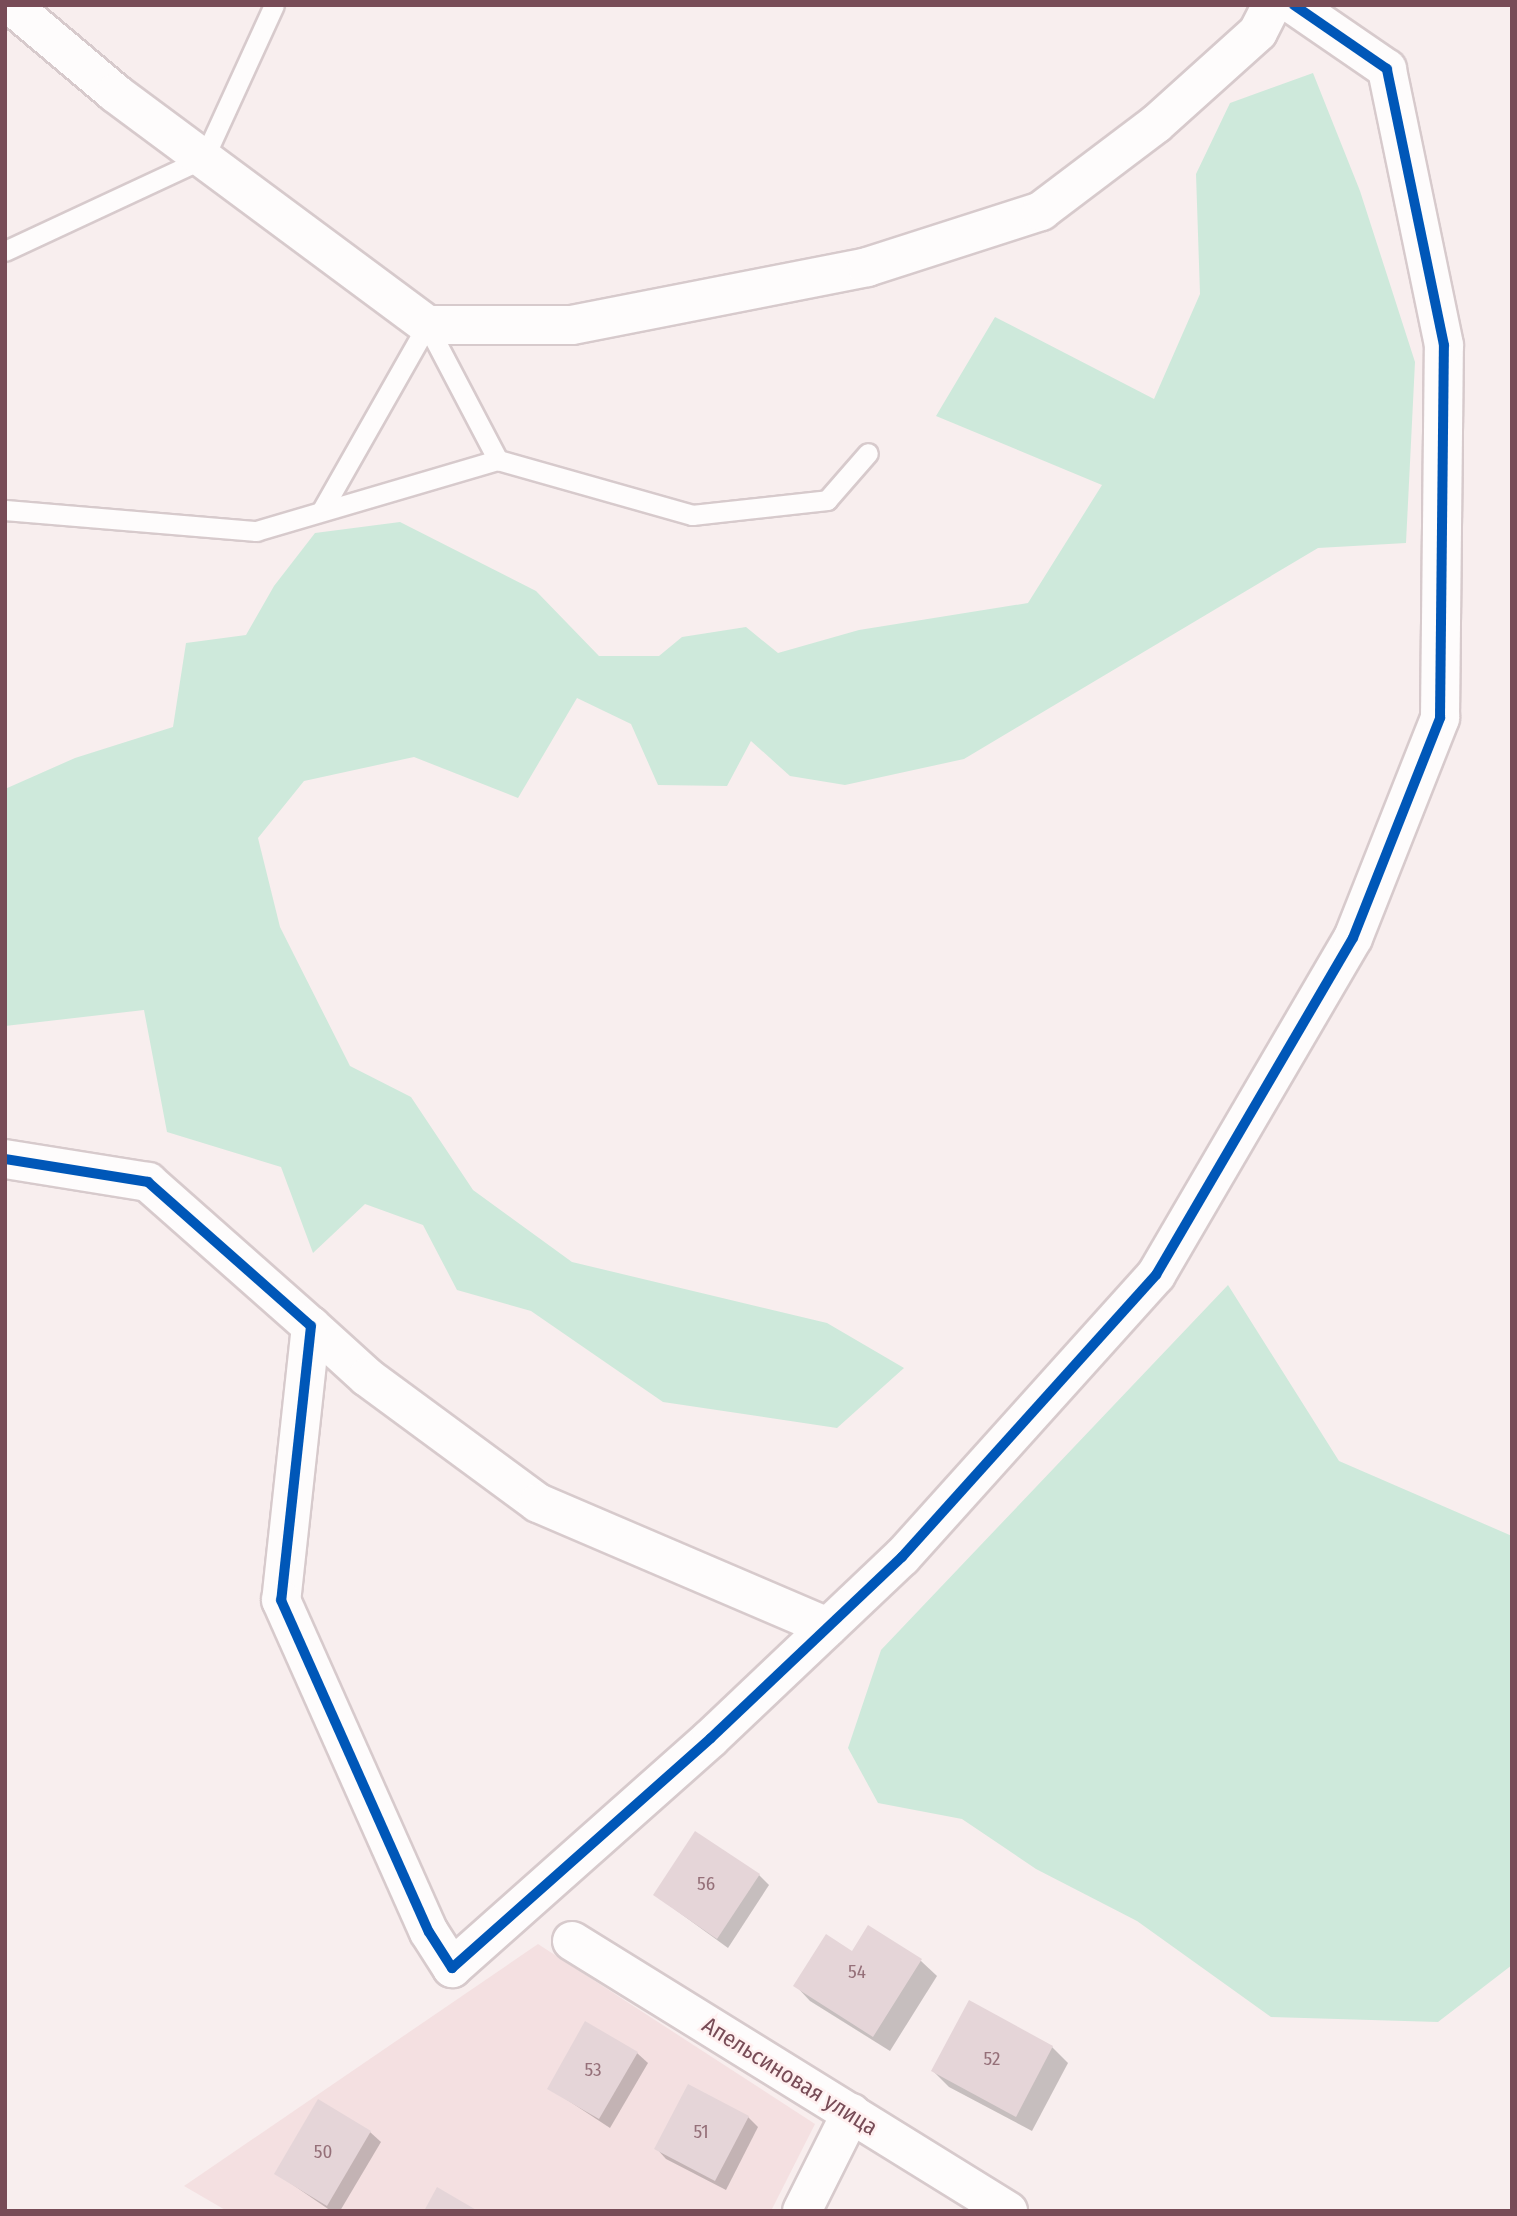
<!DOCTYPE html>
<html>
<head>
<meta charset="utf-8">
<style>
  body { margin:0 }
  #map { position:relative; width:1517px; height:2216px; overflow:hidden; background:#f8eeee; font-family:"Fira Sans Condensed",sans-serif }
  div>[style] { position:absolute }
  [style*='--x'] { left:calc(var(--x)*1px); top:calc(var(--y)*1px); width:calc(var(--w)*1px); rotate:calc(var(--a)*1deg) }
  .residential>* { inset:0; background:#f4e0e1 }
  .water>* { inset:0; background:#cee9db }
  .shadow>* { inset:0; background:#0003 }
  .building>* { inset:0; background:#e5d5d8 }
  .roads { filter:drop-shadow(2px 0 #d7cacc) drop-shadow(-2px 0 #d7cacc) drop-shadow(0 2px #d7cacc) drop-shadow(0 -2px #d7cacc) }
  .service>* { height:19px; margin:-9.5px; padding:0 9.5px; transform-origin:9.5px; border-radius:9.5px; background:#fefcfc }
  .minor>* { height:38px; margin:-19px; padding:0 19px; transform-origin:19px; border-radius:19px; background:#fefcfc }
  .cycleway>* { height:10px; margin:-5px; padding:0 5px; transform-origin:5px; border-radius:5px; background:#0057b8 }
  span { translate:-50% -50%; white-space:nowrap; text-align:center; line-height:1.15; -webkit-text-stroke:5px #fff0f0; paint-order:stroke }
  .number-label { font-size:19px; color:#957079 }
  .number-label span { -webkit-text-stroke-width:0 }
  .street-label { font-size:23px; color:#784c57 }
  .frame { position:absolute; inset:0; border:7px solid #784c57; pointer-events:none }
</style>
</head>
<body>
<div id="map">
  <div class="residential">
    <div style="clip-path:polygon(538px 1944px,815px 2124px,771px 2211px,227px 2211px,184px 2186px)"></div>
  </div>
  <div class="water">
    <div style="clip-path:polygon(1313px 73px,1360px 191px,1415px 362px,1406px 543px,1318px 548px,964px 759px,845px 785px,790px 776px,751px 741px,727px 786px,658px 785px,631px 724px,577px 698px,518px 798px,414px 757px,304px 781px,258px 838px,280px 927px,350px 1066px,411px 1097px,473px 1190px,572px 1262px,827px 1323px,904px 1368px,837px 1428px,663px 1402px,531px 1311px,457px 1290px,423px 1225px,365px 1204px,313px 1253px,281px 1167px,167px 1132px,144px 1010px,5px 1026px,5px 789px,75px 758px,173px 727px,186px 643px,246px 635px,274px 586px,315px 533px,400px 522px,536px 591px,599px 656px,659px 656px,682px 637px,746px 627px,778px 653px,859px 630px,1028px 603px,1102px 485px,936px 416px,995px 317px,1154px 399px,1200px 294px,1196px 174px,1230px 103px)"></div>
    <div style="clip-path:polygon(1228px 1285px,1339px 1461px,1512px 1536px,1512px 1965px,1438px 2022px,1271px 2017px,1137px 1921px,1036px 1869px,962px 1819px,878px 1803px,848px 1748px,881px 1650px)"></div>
  </div>
  <div class="shadow">
    <div style="clip-path:polygon(759px 1875px,769px 1885px,728px 1948px,655px 1895px)"></div>
    <div style="clip-path:polygon(852px 1953px,921px 1961px,937px 1976px,890px 2051px,810px 2001px,795px 1985px)"></div>
    <div style="clip-path:polygon(1052px 2047px,1068px 2063px,1032px 2131px,949px 2087px,933px 2071px)"></div>
    <div style="clip-path:polygon(637px 2053px,648px 2063px,610px 2128px,549px 2088px)"></div>
    <div style="clip-path:polygon(748px 2117px,758px 2127px,726px 2190px,666px 2159px,656px 2148px)"></div>
    <div style="clip-path:polygon(370px 2132px,381px 2142px,340px 2211px,331px 2211px,277px 2174px)"></div>
  </div>
  <div class="building">
    <div style="clip-path:polygon(695px 1831px,760px 1874px,717px 1939px,653px 1895px)"></div>
    <div style="clip-path:polygon(868px 1925px,922px 1959px,873px 2037px,793px 1986px,826px 1934px,852px 1951px)"></div>
    <div style="clip-path:polygon(969px 2000px,1053px 2046px,1016px 2117px,931px 2071px)"></div>
    <div style="clip-path:polygon(585px 2021px,638px 2052px,599px 2119px,547px 2089px)"></div>
    <div style="clip-path:polygon(688px 2084px,749px 2116px,715px 2181px,654px 2149px)"></div>
    <div style="clip-path:polygon(318px 2099px,371px 2131px,327px 2206px,274px 2174px)"></div>
    <div style="clip-path:polygon(437px 2187px,478px 2211px,424px 2211px)"></div>
  </div>
  <div class="roads">
    <div class="service">
      <div style="--x:5;--y:251;--w:220;--a:-25"></div>
      <div style="--x:204;--y:158;--w:168;--a:-65.4"></div>
      <div style="--x:5;--y:510;--w:252;--a:4.8"></div>
      <div style="--x:256;--y:531;--w:252;--a:-16.4"></div>
      <div style="--x:498;--y:460;--w:202;--a:15.8"></div>
      <div style="--x:692;--y:515;--w:136;--a:-6.3"></div>
      <div style="--x:827;--y:500;--w:62;--a:-48.9"></div>
      <div style="--x:322;--y:510;--w:213;--a:-60.4"></div>
      <div style="--x:427;--y:325;--w:153;--a:62.3"></div>
    </div>
    <div class="minor">
      <div style="--x:11;--y:5;--w:136;--a:40.2"></div>
      <div style="--x:115;--y:93;--w:389;--a:36.6"></div>
      <div style="--x:427;--y:325;--w:145;--a:0"></div>
      <div style="--x:572;--y:325;--w:301;--a:-11.1"></div>
      <div style="--x:867;--y:267;--w:183;--a:-17.8"></div>
      <div style="--x:1041;--y:211;--w:144;--a:-37.1"></div>
      <div style="--x:1156;--y:124;--w:137;--a:-42"></div>
      <div style="--x:1258;--y:32;--w:30;--a:-63"></div>
      <div style="--x:5;--y:1159;--w:145;--a:9.1"></div>
      <div style="--x:148;--y:1182;--w:217;--a:41.5"></div>
      <div style="--x:311;--y:1326;--w:276;--a:96.2"></div>
      <div style="--x:281;--y:1600;--w:363;--a:66"></div>
      <div style="--x:429;--y:1932;--w:43;--a:57.4"></div>
      <div style="--x:452;--y:1968;--w:346;--a:-41.6"></div>
      <div style="--x:711;--y:1738;--w:263;--a:-43.5"></div>
      <div style="--x:902;--y:1557;--w:380;--a:-48"></div>
      <div style="--x:1156;--y:1275;--w:390;--a:-59.7"></div>
      <div style="--x:1353;--y:938;--w:237;--a:-68.4"></div>
      <div style="--x:1440;--y:718;--w:373;--a:-89.4"></div>
      <div style="--x:1444;--y:345;--w:282;--a:-101.7"></div>
      <div style="--x:1387;--y:69;--w:113;--a:-145.5"></div>
      <div style="--x:311;--y:1326;--w:76;--a:42.3"></div>
      <div style="--x:367;--y:1377;--w:212;--a:36.4"></div>
      <div style="--x:538;--y:1503;--w:315;--a:23.2"></div>
      <div style="--x:572;--y:1941;--w:513;--a:31.77"></div>
      <div style="--x:802;--y:2211;--w:110;--a:-63.4"></div>
    </div>
  </div>
  <div class="cycleway">
    <div style="--x:5;--y:1159;--w:145;--a:9.1"></div>
    <div style="--x:148;--y:1182;--w:217;--a:41.5"></div>
    <div style="--x:311;--y:1326;--w:276;--a:96.2"></div>
    <div style="--x:281;--y:1600;--w:363;--a:66"></div>
    <div style="--x:429;--y:1932;--w:43;--a:57.4"></div>
    <div style="--x:452;--y:1968;--w:346;--a:-41.6"></div>
    <div style="--x:711;--y:1738;--w:263;--a:-43.5"></div>
    <div style="--x:902;--y:1557;--w:380;--a:-48"></div>
    <div style="--x:1156;--y:1275;--w:390;--a:-59.7"></div>
    <div style="--x:1353;--y:938;--w:237;--a:-68.4"></div>
    <div style="--x:1440;--y:718;--w:373;--a:-89.4"></div>
    <div style="--x:1444;--y:345;--w:282;--a:-101.7"></div>
    <div style="--x:1387;--y:69;--w:113;--a:-145.5"></div>
  </div>
  <div class="number-label">
    <span style="left:706px;top:1884px">56</span>
    <span style="left:857px;top:1972px">54</span>
    <span style="left:992px;top:2059px">52</span>
    <span style="left:593px;top:2070px">53</span>
    <span style="left:701px;top:2132px">51</span>
    <span style="left:323px;top:2152px">50</span>
  </div>
  <div class="street-label">
    <span style="left:790px;top:2076px;rotate:32deg">Апельсиновая улица</span>
  </div>
  <div class="frame"></div>
</div>
</body>
</html>
